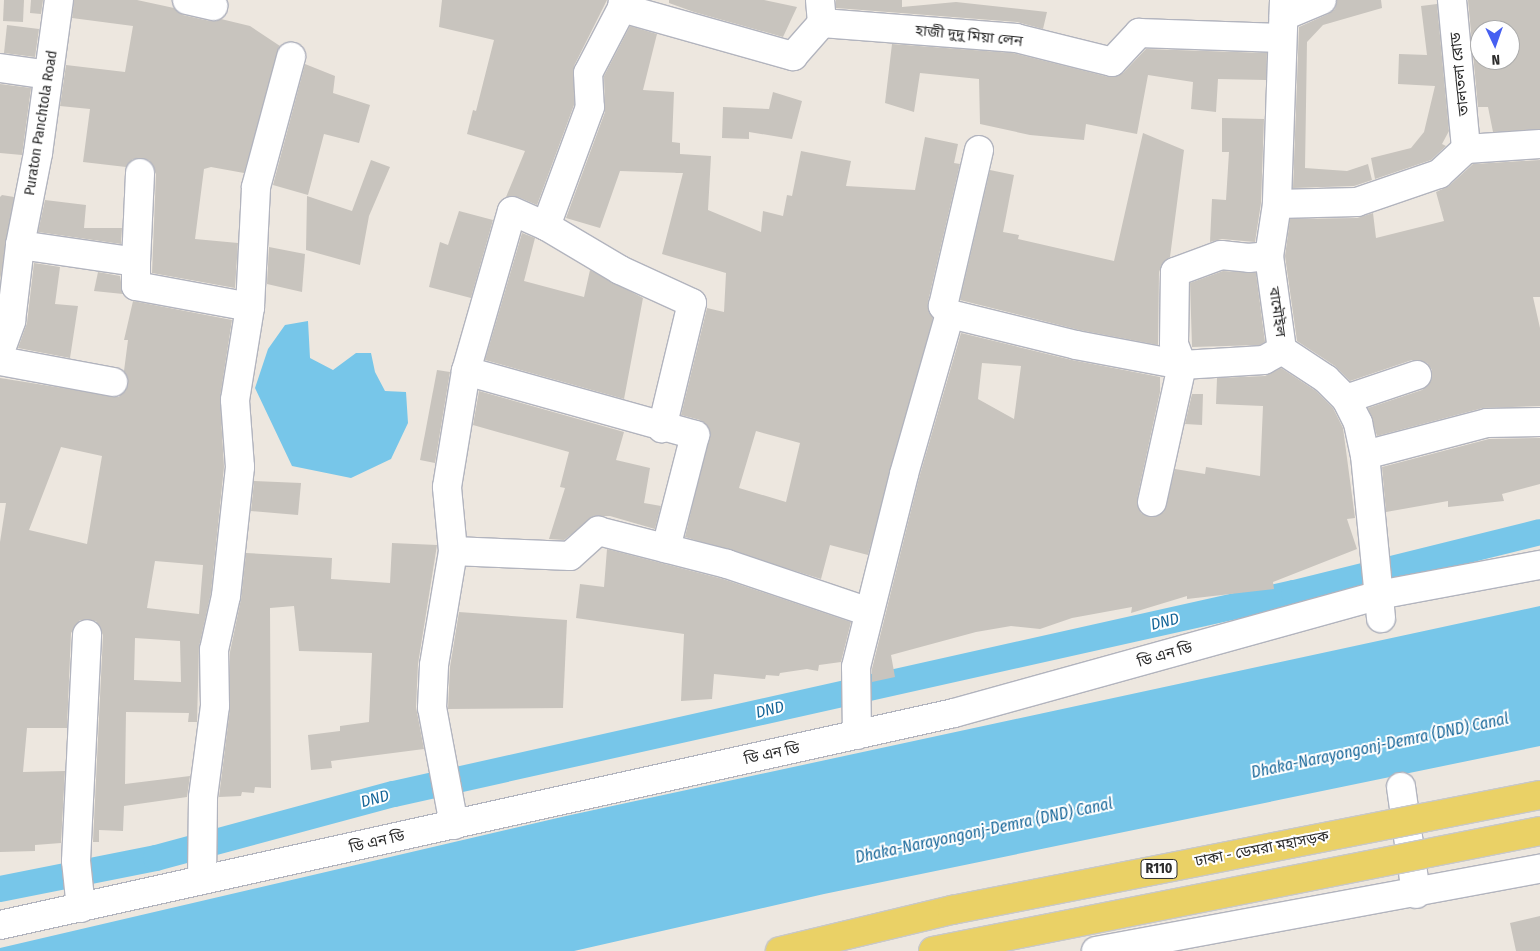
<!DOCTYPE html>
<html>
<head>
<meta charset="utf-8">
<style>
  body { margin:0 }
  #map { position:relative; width:1540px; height:951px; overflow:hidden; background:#ede7df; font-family:"Fira Sans Condensed","Noto Sans Bengali",sans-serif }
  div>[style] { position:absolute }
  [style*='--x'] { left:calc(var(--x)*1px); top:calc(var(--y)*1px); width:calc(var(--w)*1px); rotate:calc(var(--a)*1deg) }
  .water>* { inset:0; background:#77c6e9 }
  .canal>* { height:26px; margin:-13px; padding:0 13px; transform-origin:13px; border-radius:13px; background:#77c6e9 }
  .building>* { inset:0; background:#c8c4be }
  .roads { filter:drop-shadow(1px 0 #b2b4be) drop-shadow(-1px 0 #b2b4be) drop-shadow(0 1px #b2b4be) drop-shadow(0 -1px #b2b4be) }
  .minor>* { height:28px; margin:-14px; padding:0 14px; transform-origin:14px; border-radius:14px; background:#fff }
  .bridges { filter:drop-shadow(1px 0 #c8c8c8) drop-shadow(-1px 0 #c8c8c8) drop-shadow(0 1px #c8c8c8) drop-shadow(0 -1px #c8c8c8) }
  .primary-bridge>* { height:28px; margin:-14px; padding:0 14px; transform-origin:14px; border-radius:14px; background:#ead166 }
  span { translate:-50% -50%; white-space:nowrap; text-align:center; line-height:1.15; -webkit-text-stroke:4px #fff; paint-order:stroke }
  .shield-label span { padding:1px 4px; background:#fff; border:1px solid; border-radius:4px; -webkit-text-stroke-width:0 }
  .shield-label { font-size:14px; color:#2c2c2c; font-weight:700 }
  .street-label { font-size:15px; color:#2c2c2c }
  .water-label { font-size:16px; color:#146598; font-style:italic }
  .north { position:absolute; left:1470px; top:20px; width:50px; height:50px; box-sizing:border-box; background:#fff; border:1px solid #ababab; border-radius:50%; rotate:177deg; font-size:14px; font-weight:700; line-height:20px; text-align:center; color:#2c2c2c }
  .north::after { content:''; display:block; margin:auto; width:18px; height:22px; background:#4760f1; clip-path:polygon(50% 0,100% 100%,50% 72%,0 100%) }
</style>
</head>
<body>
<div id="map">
  <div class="water">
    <div style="clip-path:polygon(308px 321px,310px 358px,333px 370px,356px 353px,371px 353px,375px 372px,385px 391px,406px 392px,408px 423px,391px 459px,351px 478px,292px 466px,255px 388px,268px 349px,285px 325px)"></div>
    <div style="clip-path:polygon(1540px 606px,1540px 746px,824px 894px,574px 951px,0 951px,0 948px,566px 816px)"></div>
  </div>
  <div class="canal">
    <div style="--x:0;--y:889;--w:159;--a:-11.2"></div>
    <div style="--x:156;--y:858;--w:246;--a:-15.1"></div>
    <div style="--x:394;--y:794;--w:922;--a:-12.59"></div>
    <div style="--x:1294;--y:593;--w:253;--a:-13.9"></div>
  </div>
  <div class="building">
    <div style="clip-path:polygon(4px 0,24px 0,23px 22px,3px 21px)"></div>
    <div style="clip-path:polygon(31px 0,43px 0,41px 14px,30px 13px)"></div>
    <div style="clip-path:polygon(74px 0,137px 0,174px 8px,183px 15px,210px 21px,221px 19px,250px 26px,280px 46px,244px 173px,211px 167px,204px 169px,195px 239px,238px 243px,235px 288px,152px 273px,156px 174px,149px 160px,133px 159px,126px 167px,83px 162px,90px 109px,60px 106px,66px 65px,125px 72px,133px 26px,72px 18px)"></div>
    <div style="clip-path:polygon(442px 0,607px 0,574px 66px,574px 105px,537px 205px,518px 197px,506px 197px,525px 151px,467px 134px,473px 110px,476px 111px,494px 40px,439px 27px)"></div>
    <div style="clip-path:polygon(669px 0,764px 0,797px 7px,783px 37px,694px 12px,669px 3px)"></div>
    <div style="clip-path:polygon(836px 0,902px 0,902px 7px,956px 2px,1047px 12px,1043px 29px,1017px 22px,836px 8px)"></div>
    <div style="clip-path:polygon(1337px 0,1381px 0,1382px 8px,1323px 25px,1307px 42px,1305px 168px,1347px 171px,1368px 164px,1372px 180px,1354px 186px,1293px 188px,1299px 27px,1328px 14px,1335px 9px)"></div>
    <div style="clip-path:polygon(evenodd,1468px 0,1540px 0,1540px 129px,1493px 132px,1488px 107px,1478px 107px,1468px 0,1480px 30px,1510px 30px,1510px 60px,1480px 60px,1480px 30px)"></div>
    <div style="clip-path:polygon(1437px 4px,1449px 131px,1442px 144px,1446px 146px,1431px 160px,1375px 179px,1371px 158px,1411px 148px,1424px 132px,1435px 86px,1398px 84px,1399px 54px,1427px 55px,1421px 6px)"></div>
    <div style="clip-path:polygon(7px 25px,39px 29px,35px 57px,4px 53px)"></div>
    <div style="clip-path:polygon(evenodd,630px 26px,657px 34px,643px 90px,674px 92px,672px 142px,680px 143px,680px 154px,711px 156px,708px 210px,761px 232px,763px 211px,783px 216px,787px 195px,792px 196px,801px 151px,851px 161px,846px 186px,915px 190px,925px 137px,958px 144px,954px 163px,960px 164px,928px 302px,933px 318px,868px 555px,830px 545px,821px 579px,685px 537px,710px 431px,700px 420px,681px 415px,707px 308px,724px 312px,726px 273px,662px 254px,683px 173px,620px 171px,600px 228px,566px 218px,605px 112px,604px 76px,630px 26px,756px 431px,800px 443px,786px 502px,739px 488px,756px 431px)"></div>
    <div style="clip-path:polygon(892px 44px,1013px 53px,1109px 77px,1123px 73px,1146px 49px,1267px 53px,1266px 80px,1218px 79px,1216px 112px,1191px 109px,1193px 82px,1148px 75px,1137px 134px,1086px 124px,1084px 140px,1030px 135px,980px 124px,979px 79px,920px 73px,914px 112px,885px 103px)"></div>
    <div style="clip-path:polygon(305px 64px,335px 76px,333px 93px,370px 105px,359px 143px,324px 134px,308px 195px,273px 185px)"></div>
    <div style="clip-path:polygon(0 84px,31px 88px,22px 155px,0 153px)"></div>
    <div style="clip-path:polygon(773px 92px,802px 101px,792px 139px,749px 132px,749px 139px,722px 138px,723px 107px,769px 109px)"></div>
    <div style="clip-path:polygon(1222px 118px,1264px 119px,1261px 203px,1255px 242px,1222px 239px,1210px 242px,1212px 199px,1226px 200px,1229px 152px,1222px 152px)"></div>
    <div style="clip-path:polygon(1143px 133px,1184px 150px,1170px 257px,1163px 263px,1159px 272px,1158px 345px,1079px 330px,960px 300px,990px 170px,1014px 175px,1003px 232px,1019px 235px,1018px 239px,1114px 261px)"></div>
    <div style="clip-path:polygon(371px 160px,390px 167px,369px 216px,360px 265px,306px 250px,307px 196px,352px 211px)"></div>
    <div style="clip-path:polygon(1540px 160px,1540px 297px,1533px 297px,1540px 328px,1540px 406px,1483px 408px,1377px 436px,1368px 408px,1422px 390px,1432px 379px,1432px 370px,1427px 363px,1412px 360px,1350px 381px,1335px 366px,1297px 341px,1285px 256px,1290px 219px,1357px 218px,1373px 213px,1376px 238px,1444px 221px,1436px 192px,1449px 186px,1473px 164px)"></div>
    <div style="clip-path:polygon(2px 195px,14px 197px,0 281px,0 197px)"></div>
    <div style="clip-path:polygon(45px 200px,86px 205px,84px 228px,122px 228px,121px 244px,38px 232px)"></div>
    <div style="clip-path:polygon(459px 211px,493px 220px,471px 298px,429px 287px,440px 242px,448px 245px)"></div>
    <div style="clip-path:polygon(522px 233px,535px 238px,524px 281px,584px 297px,590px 270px,643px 298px,624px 399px,485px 360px)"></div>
    <div style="clip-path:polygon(269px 247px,305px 254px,302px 292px,267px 284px)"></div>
    <div style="clip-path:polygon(34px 263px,60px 267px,55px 304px,78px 306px,70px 358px,18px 348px,27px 323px)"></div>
    <div style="clip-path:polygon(1223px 271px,1256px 273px,1265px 342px,1260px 345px,1192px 347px,1190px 283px)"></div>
    <div style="clip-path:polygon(98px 272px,120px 276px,123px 294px,94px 291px)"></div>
    <div style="clip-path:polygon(evenodd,133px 301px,232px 320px,220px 398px,224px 467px,211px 593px,199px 647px,197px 722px,188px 722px,189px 713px,126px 712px,125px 784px,190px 776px,187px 797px,124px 806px,123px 831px,99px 830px,99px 842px,93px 842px,103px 635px,96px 621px,80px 620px,71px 633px,67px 728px,27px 728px,23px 772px,65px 771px,61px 843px,35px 845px,35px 851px,0 852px,0 542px,6px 503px,0 503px,0 378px,119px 397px,128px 384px,124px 371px,128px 340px,124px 340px,133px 301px,61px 447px,102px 456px,87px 544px,29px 530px,61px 447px,133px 301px,155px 561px,203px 565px,199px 614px,147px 608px,155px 561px,133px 301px,135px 638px,180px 641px,181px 682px,134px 680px,135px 638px)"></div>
    <div style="clip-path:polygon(evenodd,961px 333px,1072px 360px,1160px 377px,1160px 392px,1137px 499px,1141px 513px,1149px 517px,1164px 512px,1175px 469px,1205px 474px,1206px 467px,1260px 476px,1263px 406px,1216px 404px,1217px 378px,1265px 376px,1281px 368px,1316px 391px,1333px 408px,1343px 428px,1355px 518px,1347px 519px,1357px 549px,1273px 582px,1274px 589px,1187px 599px,1187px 596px,1131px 613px,1132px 607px,1072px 618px,1040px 629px,1011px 626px,976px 632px,891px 655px,895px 677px,872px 682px,872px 669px,919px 478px,961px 333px,982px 363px,1021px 366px,1014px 419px,978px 399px,982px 363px)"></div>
    <div style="clip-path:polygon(437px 370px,450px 372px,435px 463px,420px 460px)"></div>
    <div style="clip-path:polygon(479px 391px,624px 432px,616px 460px,650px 468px,644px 503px,661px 506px,655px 529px,610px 516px,595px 516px,564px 540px,549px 539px,565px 488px,560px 487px,569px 452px,473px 425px)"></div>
    <div style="clip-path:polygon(1192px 394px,1203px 394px,1202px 425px,1185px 424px)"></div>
    <div style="clip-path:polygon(1540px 438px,1540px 484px,1502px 494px,1504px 501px,1448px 507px,1448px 501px,1386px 512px,1382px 467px,1489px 439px)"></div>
    <div style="clip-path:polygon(254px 481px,301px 483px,298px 515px,251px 511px)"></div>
    <div style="clip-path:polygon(392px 543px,437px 545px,418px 664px,416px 707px,424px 749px,331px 761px,332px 768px,311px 770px,308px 735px,340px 731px,340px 726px,369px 722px,372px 653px,299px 651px,294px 606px,270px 608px,271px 788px,255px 787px,254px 793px,242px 792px,241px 796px,219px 797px,230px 708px,230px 652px,241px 599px,246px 553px,332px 558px,331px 579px,390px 583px)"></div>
    <div style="clip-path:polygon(607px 549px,723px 579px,851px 622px,841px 662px,819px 665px,818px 671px,807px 669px,780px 673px,779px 676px,766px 675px,765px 679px,714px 674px,712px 699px,681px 701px,684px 634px,576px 618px,580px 584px,604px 587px)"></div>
    <div style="clip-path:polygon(459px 612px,567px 620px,563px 708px,448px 709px,450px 667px)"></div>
    <div style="clip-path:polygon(1540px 916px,1540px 951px,1516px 951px,1510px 923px)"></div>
  </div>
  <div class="roads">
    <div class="minor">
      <div style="--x:187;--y:0;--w:27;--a:13"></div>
      <div style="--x:623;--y:0;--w:8;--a:97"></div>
      <div style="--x:622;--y:8;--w:178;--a:15.7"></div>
      <div style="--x:793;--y:56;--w:44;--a:-48.7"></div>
      <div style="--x:822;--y:23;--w:195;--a:4.4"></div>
      <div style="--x:1016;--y:38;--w:99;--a:14"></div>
      <div style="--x:1112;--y:62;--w:40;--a:-47"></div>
      <div style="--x:1139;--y:33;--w:142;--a:2"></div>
      <div style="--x:820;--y:0;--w:23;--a:85"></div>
      <div style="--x:1284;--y:0;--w:204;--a:92"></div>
      <div style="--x:1277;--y:204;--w:53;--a:98.7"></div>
      <div style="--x:1269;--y:256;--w:95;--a:82.1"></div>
      <div style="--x:1282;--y:350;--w:53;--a:33.4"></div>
      <div style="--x:1326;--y:379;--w:28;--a:45"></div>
      <div style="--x:1346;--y:399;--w:27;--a:63"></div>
      <div style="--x:1358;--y:423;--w:33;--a:78"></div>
      <div style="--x:1365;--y:455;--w:164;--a:84.4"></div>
      <div style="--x:1452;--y:0;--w:150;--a:84.6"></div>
      <div style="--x:622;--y:8;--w:73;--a:117.6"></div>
      <div style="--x:588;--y:73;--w:34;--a:87"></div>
      <div style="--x:590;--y:107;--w:127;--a:110.3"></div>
      <div style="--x:546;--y:226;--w:86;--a:30.7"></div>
      <div style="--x:620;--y:270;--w:79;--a:24.6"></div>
      <div style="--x:692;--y:303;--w:129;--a:103.5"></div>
      <div style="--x:1284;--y:16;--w:41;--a:-22.8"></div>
      <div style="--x:0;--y:68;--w:49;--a:8.1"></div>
      <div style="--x:1277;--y:204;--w:80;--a:-1.4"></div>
      <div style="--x:1357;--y:202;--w:87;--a:-18.9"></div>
      <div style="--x:1439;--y:174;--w:37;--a:-43"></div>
      <div style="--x:1466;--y:149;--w:74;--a:-3.9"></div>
      <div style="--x:20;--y:245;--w:94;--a:-78.9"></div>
      <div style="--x:38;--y:153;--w:154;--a:-82.2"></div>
      <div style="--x:136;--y:262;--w:24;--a:90"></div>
      <div style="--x:136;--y:286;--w:116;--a:10.4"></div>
      <div style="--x:950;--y:314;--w:130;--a:13.8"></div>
      <div style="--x:1076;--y:345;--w:108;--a:10.7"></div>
      <div style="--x:1182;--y:365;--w:82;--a:-3.5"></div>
      <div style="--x:1264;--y:360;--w:21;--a:-29"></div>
      <div style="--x:0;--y:352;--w:33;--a:-70"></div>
      <div style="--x:11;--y:321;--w:77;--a:-83.2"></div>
      <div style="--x:20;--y:245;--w:117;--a:8.3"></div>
      <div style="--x:136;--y:262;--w:89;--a:-87.4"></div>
      <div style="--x:0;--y:361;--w:115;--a:10.5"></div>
      <div style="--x:466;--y:371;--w:166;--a:-74"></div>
      <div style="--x:512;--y:211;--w:37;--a:24"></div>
      <div style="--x:1346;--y:399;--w:75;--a:-18.7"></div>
      <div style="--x:1365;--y:455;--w:126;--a:-14.7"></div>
      <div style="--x:1487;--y:423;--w:53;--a:-1.1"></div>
      <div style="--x:1152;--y:502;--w:140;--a:-77.6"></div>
      <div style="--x:1182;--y:365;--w:22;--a:-111"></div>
      <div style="--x:1174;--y:344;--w:72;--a:-89.2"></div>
      <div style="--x:1175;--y:272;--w:49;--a:-20.3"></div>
      <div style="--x:1221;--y:255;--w:28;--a:6"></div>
      <div style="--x:1249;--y:258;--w:20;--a:-6"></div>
      <div style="--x:453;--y:551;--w:117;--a:2.4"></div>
      <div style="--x:570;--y:556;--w:38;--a:-42"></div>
      <div style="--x:598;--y:531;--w:133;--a:14.3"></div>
      <div style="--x:727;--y:564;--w:150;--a:18.7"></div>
      <div style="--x:857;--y:735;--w:68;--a:-90.8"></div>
      <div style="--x:856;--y:667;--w:199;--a:-76"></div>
      <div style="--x:904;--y:474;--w:166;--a:-74"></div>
      <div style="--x:950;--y:314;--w:11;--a:-131"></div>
      <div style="--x:943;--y:306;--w:160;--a:-77"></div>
      <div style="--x:1401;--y:787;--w:108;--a:82"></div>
      <div style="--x:454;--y:825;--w:119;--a:-100.6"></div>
      <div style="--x:432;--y:708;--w:43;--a:-87.3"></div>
      <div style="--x:434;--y:665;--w:116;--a:-80.5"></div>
      <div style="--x:453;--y:551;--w:64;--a:-95.4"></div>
      <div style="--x:447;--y:487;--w:118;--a:-80.7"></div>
      <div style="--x:466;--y:371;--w:238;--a:15.6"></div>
      <div style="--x:695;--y:435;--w:117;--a:104.4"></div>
      <div style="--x:202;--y:880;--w:83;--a:-89.3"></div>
      <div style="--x:203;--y:797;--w:92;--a:-82.5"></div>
      <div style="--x:215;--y:706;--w:56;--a:-91"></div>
      <div style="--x:214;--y:650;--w:55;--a:-77.5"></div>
      <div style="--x:226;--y:596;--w:130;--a:-83.8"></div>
      <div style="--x:240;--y:467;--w:67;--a:-94.3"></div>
      <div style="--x:235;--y:400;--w:94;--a:-80.8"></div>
      <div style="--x:250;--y:307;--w:120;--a:-87.1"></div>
      <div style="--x:256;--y:187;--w:135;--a:-74.9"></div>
      <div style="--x:81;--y:908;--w:47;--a:-96.1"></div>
      <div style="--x:76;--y:861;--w:227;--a:-87.2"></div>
      <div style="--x:0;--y:925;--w:977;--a:-12.53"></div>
      <div style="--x:954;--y:713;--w:441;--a:-15.5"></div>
      <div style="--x:1379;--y:595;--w:164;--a:-10.6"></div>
      <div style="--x:1096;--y:951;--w:452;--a:-10.5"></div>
    </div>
  </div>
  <div class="bridges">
    <div class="primary-bridge">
      <div style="--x:780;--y:951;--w:177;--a:-13.4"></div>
      <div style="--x:952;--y:910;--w:599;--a:-11.07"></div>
      <div style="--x:933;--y:951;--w:619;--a:-11.18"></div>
    </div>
  </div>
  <div class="shield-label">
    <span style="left:1159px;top:869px">R110</span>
  </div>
  <div class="street-label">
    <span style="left:969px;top:36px;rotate:6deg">হাজী দুদু মিয়া লেন</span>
    <span style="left:1460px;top:74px;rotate:-96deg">তালতলা রোড</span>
    <span style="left:41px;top:123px;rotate:-81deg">Puraton Panchtola Road</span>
    <span style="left:1277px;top:312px;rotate:82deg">বামৌইল</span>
    <span style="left:1165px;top:655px;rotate:-16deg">ডি এন ডি</span>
    <span style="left:772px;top:754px;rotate:-12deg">ডি এন ডি</span>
    <span style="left:377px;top:842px;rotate:-13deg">ডি এন ডি</span>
    <span style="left:1262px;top:849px;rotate:-11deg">ঢাকা - ডেমরা মহাসড়ক</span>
  </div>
  <div class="water-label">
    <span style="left:1165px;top:622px;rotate:-13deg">DND</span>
    <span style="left:770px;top:710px;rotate:-13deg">DND</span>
    <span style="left:1380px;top:746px;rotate:-12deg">Dhaka-Narayongonj-Demra (DND) Canal</span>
    <span style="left:375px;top:799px;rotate:-15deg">DND</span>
    <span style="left:984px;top:831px;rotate:-12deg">Dhaka-Narayongonj-Demra (DND) Canal</span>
  </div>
  <div class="north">N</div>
</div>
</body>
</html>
